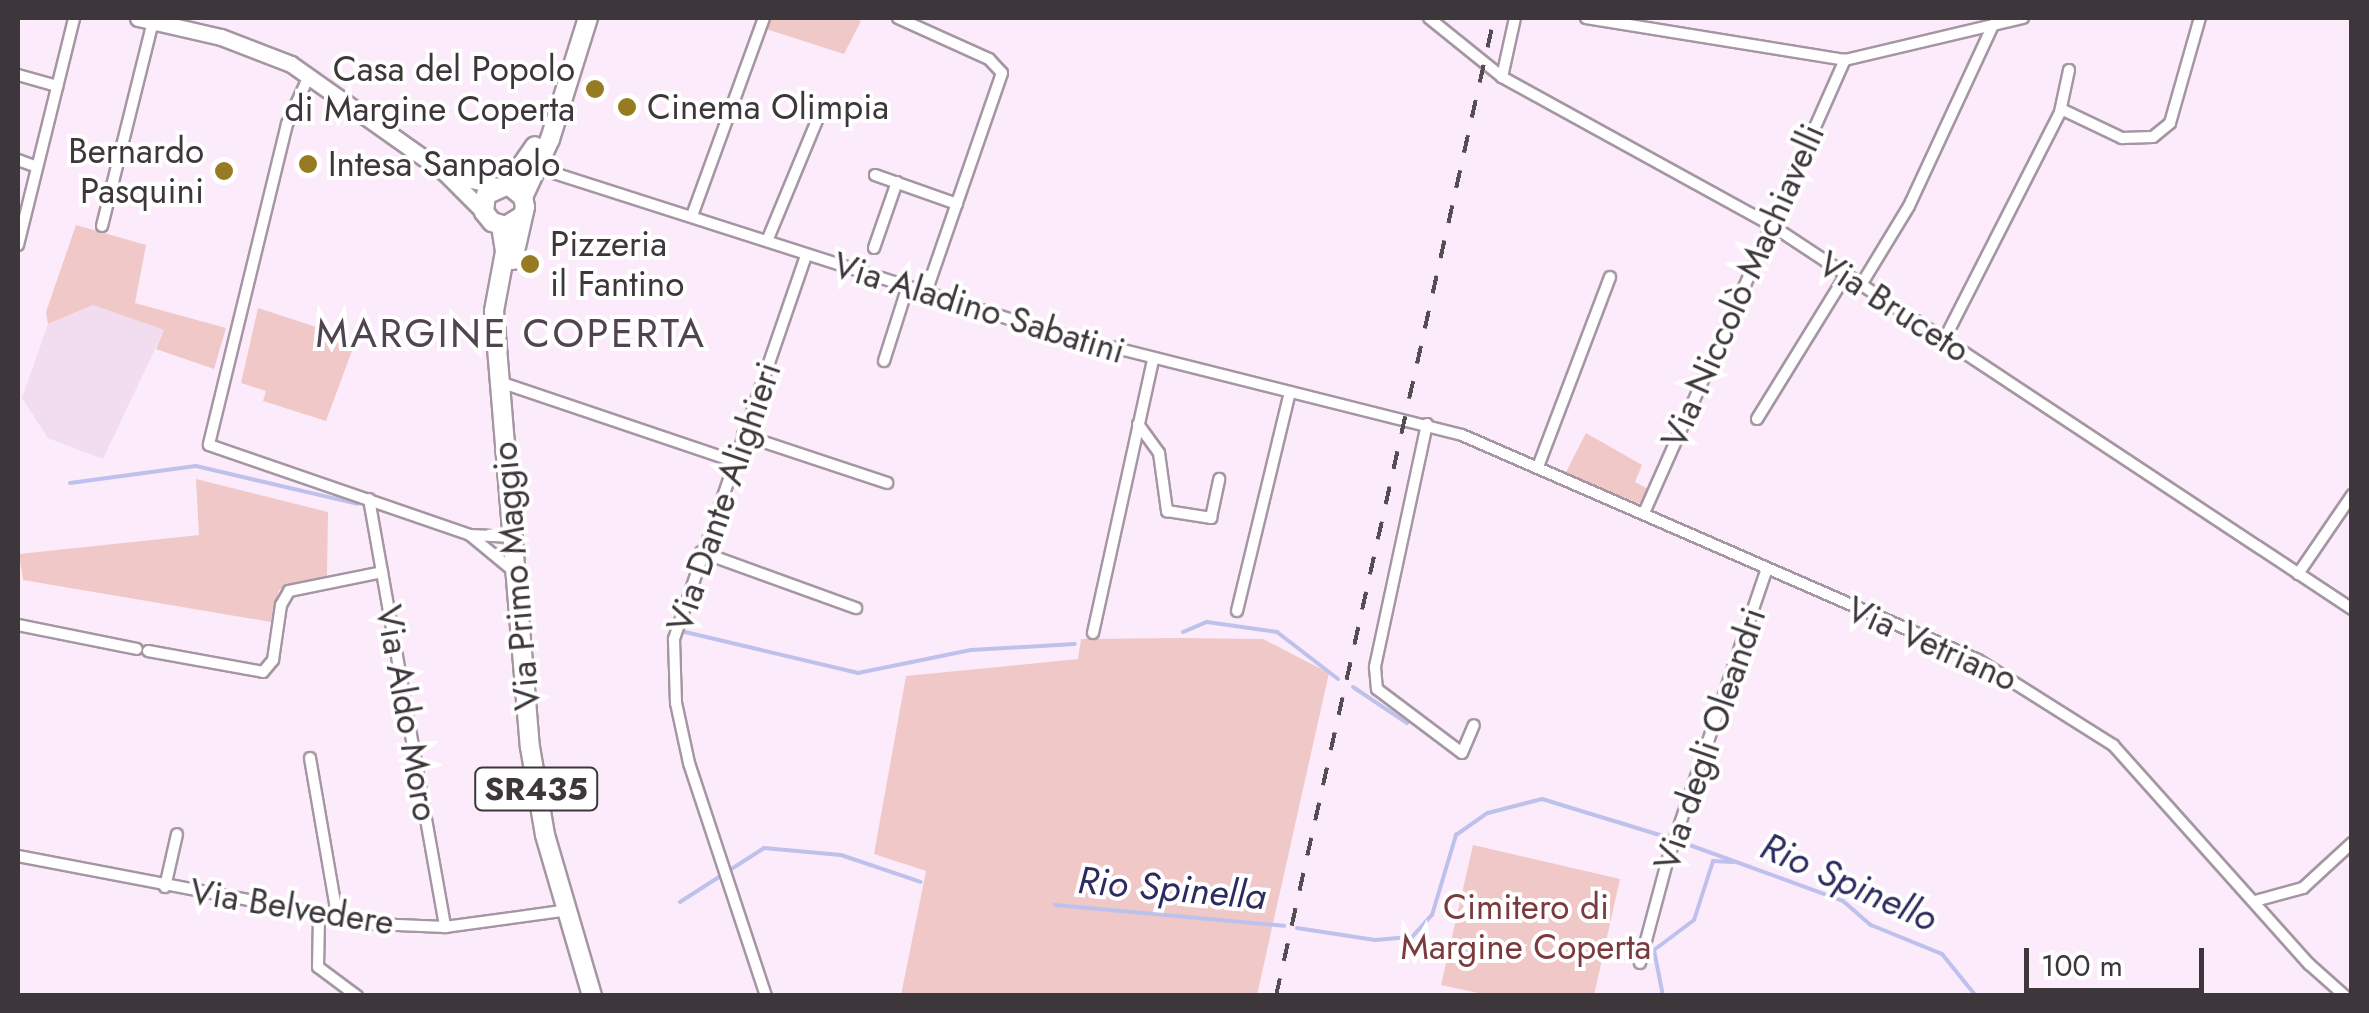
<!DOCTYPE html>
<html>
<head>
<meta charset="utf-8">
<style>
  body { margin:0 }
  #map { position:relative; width:2369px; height:1013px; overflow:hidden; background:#fcecfb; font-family:Jost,sans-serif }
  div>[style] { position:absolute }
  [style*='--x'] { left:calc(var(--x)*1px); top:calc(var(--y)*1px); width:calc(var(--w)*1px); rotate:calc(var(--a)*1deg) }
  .built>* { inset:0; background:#f1dcf0 }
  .green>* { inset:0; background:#f0c8c8 }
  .stream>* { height:4px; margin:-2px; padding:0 2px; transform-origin:2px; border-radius:2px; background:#bdc1eb }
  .roads { filter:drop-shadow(2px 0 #a596a3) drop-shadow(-2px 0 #a596a3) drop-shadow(0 2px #a596a3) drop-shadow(0 -2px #a596a3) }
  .street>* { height:10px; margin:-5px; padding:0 5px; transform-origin:5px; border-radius:5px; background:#fff }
  .secondary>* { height:15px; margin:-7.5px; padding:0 7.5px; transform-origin:7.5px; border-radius:7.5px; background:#fff }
  .primary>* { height:18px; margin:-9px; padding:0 9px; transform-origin:9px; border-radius:9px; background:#fff }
  .rail>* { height:4px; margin-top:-2px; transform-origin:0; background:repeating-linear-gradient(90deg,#544d53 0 18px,transparent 0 36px) }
  .dots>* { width:28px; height:28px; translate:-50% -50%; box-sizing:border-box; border:5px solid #fff; border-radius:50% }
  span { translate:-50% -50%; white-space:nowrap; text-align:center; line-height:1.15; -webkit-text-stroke:8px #fff; paint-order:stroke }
  .shield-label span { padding:2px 8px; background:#fff; border:2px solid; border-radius:8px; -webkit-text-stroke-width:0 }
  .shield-label { font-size:32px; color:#3d373c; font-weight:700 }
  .poi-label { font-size:35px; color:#3d373c }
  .right { translate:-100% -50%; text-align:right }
  .left { translate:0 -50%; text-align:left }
  .street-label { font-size:35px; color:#3d373c }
  .park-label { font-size:35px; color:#7b3b3e }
  .water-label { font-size:38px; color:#2c2b5f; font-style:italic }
  .quarter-label { font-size:40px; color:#51444f; letter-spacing:2.5px }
  .frame { position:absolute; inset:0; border:20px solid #3d373c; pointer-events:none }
  .scale { position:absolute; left:2024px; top:948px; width:180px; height:45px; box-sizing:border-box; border:5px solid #3d373c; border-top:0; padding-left:12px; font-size:30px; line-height:35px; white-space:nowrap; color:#3d373c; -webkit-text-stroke:8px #fff; paint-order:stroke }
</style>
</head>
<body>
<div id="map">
  <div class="built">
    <div style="clip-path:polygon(93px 305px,164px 330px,103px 459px,48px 438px,22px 398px,48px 324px)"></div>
  </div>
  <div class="green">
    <div style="clip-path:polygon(770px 18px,855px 18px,861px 21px,844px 54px,766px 29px)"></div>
    <div style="clip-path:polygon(76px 225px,146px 245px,135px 303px,226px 328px,214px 369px,156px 349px,164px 330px,93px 305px,48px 324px,46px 312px)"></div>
    <div style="clip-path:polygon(258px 308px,356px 340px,326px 421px,263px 401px,266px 391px,241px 383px)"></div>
    <div style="clip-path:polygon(1586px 433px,1642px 465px,1635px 482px,1648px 489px,1641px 504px,1565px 474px)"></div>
    <div style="clip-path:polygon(196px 479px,328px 512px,327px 577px,279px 590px,271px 622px,23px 580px,19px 554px,199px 535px)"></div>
    <div style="clip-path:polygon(1179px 638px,1263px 639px,1329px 673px,1257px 995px,901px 995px,926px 871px,874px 854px,906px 676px,1078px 659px,1081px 639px)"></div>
    <div style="clip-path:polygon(1473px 845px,1620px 879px,1594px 995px,1487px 995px,1441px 985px)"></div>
  </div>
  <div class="stream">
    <div style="--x:70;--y:483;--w:127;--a:-7.7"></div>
    <div style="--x:196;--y:466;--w:166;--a:13.2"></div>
    <div style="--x:685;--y:632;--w:178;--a:13.3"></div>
    <div style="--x:858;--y:673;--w:115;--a:-11.5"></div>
    <div style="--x:971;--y:650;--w:104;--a:-3.3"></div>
    <div style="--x:1183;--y:632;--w:26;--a:-23"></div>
    <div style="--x:1207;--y:622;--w:71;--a:8.1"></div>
    <div style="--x:1277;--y:632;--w:77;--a:37.6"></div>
    <div style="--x:1353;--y:687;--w:65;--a:33.7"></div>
    <div style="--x:1684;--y:843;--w:169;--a:20"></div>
    <div style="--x:1843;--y:901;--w:37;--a:41"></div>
    <div style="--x:1871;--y:925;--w:77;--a:22.2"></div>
    <div style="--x:1942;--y:954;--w:54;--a:51"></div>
    <div style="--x:680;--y:902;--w:100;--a:-32.7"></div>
    <div style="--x:764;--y:848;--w:77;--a:5.2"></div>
    <div style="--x:841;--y:855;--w:84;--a:18.6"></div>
    <div style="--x:1055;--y:905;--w:230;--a:5.2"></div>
    <div style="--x:1297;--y:928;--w:79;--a:8.7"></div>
    <div style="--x:1375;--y:940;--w:37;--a:-5"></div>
    <div style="--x:1412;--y:937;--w:30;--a:-48"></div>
    <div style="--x:1432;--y:915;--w:84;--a:-73.3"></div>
    <div style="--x:1456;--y:835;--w:39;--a:-35"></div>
    <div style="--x:1488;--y:813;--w:56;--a:-14.5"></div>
    <div style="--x:1542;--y:799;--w:130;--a:17"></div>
    <div style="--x:1663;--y:996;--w:47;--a:-101.1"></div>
    <div style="--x:1654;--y:950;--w:50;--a:-36.9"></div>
    <div style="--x:1694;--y:920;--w:62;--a:-72.1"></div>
    <div style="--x:1713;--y:861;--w:20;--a:3"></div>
  </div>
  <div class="roads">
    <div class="street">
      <div style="--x:898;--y:18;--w:100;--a:24.3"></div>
      <div style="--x:989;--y:59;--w:19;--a:47"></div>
      <div style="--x:1002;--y:73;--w:235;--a:109.1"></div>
      <div style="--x:1429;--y:18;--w:94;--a:38.9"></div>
      <div style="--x:1502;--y:77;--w:307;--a:28.8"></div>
      <div style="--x:1771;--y:225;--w:696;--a:33.46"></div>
      <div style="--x:1586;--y:18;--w:262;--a:9.2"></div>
      <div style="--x:1845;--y:60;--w:183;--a:-13.3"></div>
      <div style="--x:18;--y:75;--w:41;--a:15.8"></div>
      <div style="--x:309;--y:76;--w:53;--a:114.6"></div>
      <div style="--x:287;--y:124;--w:330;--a:103.7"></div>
      <div style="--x:209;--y:445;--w:276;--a:19"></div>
      <div style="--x:470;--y:535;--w:45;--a:2.5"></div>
      <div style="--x:1502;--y:77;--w:60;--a:-77.6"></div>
      <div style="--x:2061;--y:109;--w:68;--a:25.4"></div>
      <div style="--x:2122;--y:138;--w:31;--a:-2"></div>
      <div style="--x:2153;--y:137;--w:22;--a:-39"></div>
      <div style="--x:2170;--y:123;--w:109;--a:-74.1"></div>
      <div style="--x:18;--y:160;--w:20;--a:20"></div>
      <div style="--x:538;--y:168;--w:531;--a:17.75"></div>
      <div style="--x:1044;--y:330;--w:431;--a:14.1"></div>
      <div style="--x:1462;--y:435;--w:563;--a:23.56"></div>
      <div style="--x:1978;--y:660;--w:160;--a:32.2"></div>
      <div style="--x:2113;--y:745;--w:294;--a:48.2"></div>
      <div style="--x:2309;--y:964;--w:48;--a:41.6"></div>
      <div style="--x:875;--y:175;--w:87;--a:19.5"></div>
      <div style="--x:693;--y:213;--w:208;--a:-70"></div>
      <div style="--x:102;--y:226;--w:211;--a:-76"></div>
      <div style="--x:767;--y:241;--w:139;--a:-67.5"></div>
      <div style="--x:18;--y:245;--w:234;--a:-76.1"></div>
      <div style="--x:874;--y:248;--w:70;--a:-70.8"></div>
      <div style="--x:1861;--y:285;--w:92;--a:-58.7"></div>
      <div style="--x:1909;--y:206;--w:200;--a:-65.1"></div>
      <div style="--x:1944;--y:340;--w:256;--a:-63"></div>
      <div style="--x:2060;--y:112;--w:43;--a:-77.9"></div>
      <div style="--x:884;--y:361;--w:76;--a:-72.3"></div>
      <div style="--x:500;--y:382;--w:247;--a:18.7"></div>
      <div style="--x:1757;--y:419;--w:169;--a:-58.3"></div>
      <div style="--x:1138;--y:424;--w:36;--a:54"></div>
      <div style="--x:1159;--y:453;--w:59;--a:82.1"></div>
      <div style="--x:1167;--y:511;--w:45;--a:9"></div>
      <div style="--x:1211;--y:518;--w:40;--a:-78"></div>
      <div style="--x:1427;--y:424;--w:249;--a:102.1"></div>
      <div style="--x:1375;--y:667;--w:22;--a:85"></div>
      <div style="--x:1377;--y:689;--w:106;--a:37"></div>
      <div style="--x:1462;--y:753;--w:30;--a:-67"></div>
      <div style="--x:743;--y:435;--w:152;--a:18.4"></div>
      <div style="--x:1539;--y:464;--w:200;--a:-69.2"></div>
      <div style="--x:369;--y:499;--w:435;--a:79.9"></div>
      <div style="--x:1644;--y:513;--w:496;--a:-66.1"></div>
      <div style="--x:471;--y:536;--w:58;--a:39.4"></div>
      <div style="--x:701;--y:552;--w:165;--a:19.9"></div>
      <div style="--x:2298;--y:574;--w:96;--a:-55.6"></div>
      <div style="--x:1237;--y:611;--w:225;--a:-76.4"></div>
      <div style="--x:18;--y:625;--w:121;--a:11.4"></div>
      <div style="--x:1093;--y:633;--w:280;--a:-77.6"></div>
      <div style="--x:148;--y:651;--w:117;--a:10.3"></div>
      <div style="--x:263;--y:672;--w:16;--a:-50"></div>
      <div style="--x:273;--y:660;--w:56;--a:-81.7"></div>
      <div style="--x:281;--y:605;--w:16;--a:-60"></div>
      <div style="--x:289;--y:591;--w:95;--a:-11.5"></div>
      <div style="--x:310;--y:758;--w:164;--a:80.2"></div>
      <div style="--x:18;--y:856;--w:362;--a:10.8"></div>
      <div style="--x:374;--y:924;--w:71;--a:2.4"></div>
      <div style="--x:445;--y:927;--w:125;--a:-7.8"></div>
      <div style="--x:165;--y:887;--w:54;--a:-77.2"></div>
      <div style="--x:2255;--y:901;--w:50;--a:-15.2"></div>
      <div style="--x:2303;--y:888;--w:67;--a:-42.6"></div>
      <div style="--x:319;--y:917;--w:50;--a:91.1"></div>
      <div style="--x:318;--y:967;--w:49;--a:36.6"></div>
      <div style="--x:1640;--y:963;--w:105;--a:-75"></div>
      <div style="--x:1667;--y:862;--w:306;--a:-71.2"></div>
      <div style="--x:766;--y:996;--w:245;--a:-108.3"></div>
      <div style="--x:689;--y:763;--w:61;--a:-102.2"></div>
      <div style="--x:676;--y:703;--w:64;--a:-91.8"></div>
      <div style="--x:674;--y:639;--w:406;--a:-71"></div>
    </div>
    <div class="secondary">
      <div style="--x:138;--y:18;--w:85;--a:12.9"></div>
      <div style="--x:221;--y:37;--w:75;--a:21.1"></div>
      <div style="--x:291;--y:64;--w:189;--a:35.3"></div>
      <div style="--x:445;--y:173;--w:55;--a:45"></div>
      <div style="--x:449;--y:175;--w:50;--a:12.7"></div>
    </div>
    <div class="primary">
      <div style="--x:508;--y:185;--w:47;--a:-55.3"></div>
      <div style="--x:523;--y:197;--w:64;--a:-65"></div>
      <div style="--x:550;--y:139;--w:127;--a:-72.6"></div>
      <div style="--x:501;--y:226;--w:26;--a:81"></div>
      <div style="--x:505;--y:252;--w:60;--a:100.6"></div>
      <div style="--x:494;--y:311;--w:437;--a:85.3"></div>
      <div style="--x:530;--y:747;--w:89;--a:80.3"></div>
      <div style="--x:545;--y:835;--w:168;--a:73.7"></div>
      <div style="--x:513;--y:260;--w:54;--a:-77.2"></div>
      <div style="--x:525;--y:207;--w:10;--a:-101"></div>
      <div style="--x:523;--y:197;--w:19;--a:-141"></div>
      <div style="--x:508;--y:185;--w:24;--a:156"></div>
      <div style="--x:486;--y:195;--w:17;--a:97"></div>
      <div style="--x:484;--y:212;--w:13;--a:51"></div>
      <div style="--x:492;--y:222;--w:15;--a:16"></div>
      <div style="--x:506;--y:226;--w:19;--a:-32"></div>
    </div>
  </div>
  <div class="rail">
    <div style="--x:1276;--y:996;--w:1002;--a:-77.43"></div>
  </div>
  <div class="dots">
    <div style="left:595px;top:89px;background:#967b23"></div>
    <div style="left:627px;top:107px;background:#967b23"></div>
    <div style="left:308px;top:164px;background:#967b23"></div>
    <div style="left:224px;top:171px;background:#967b23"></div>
    <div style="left:530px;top:264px;background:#967b23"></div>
  </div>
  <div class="shield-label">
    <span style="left:536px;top:789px">SR435</span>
  </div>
  <div class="poi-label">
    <span class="right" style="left:575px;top:89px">Casa del Popolo<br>di Margine Coperta</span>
    <span class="left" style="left:647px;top:107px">Cinema Olimpia</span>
    <span class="right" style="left:204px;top:171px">Bernardo<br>Pasquini</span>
    <span class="left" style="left:328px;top:164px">Intesa Sanpaolo</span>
    <span class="left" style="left:550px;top:264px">Pizzeria<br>il Fantino</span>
  </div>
  <div class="street-label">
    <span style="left:1743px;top:286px;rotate:-66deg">Via Niccolò Machiavelli</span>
    <span style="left:1894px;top:307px;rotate:33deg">Via Bruceto</span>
    <span style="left:979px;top:308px;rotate:17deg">Via Aladino Sabatini</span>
    <span style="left:724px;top:497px;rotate:-71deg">Via Dante Alighieri</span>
    <span style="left:516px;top:576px;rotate:-95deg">Via Primo Maggio</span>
    <span style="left:1932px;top:644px;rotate:24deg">Via Vetriano</span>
    <span style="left:407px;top:713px;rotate:80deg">Via Aldo Moro</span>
    <span style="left:1710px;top:739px;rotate:-71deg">Via degli Oleandri</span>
    <span style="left:292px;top:907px;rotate:9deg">Via Belvedere</span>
  </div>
  <div class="park-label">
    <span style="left:1526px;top:927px">Cimitero di<br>Margine Coperta</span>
  </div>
  <div class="water-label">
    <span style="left:1849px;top:882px;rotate:24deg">Rio Spinello</span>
    <span style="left:1172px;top:888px;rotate:5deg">Rio Spinella</span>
  </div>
  <div class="quarter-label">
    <span style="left:511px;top:333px">MARGINE COPERTA</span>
  </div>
  <div class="frame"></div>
  <div class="scale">100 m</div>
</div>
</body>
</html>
